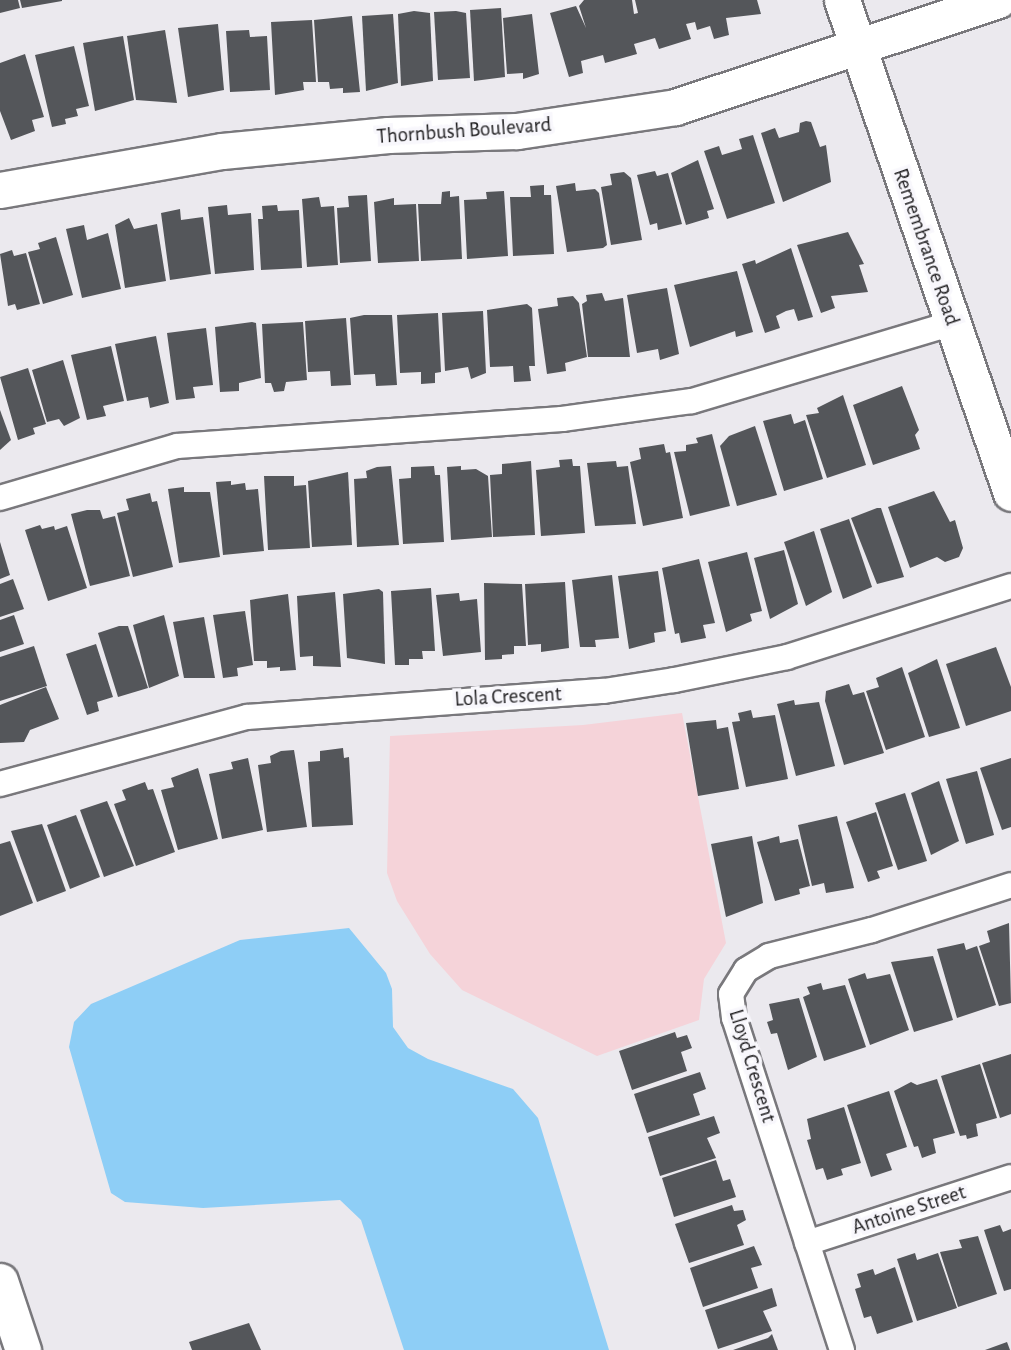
<!DOCTYPE html>
<html>
<head>
<meta charset="utf-8">
<style>
  body { margin:0 }
  #map { position:relative; width:1011px; height:1350px; overflow:hidden; background:#ebe9ee; font-family:"Alegreya Sans",sans-serif }
  div>[style] { position:absolute }
  [style*='--x'] { left:calc(var(--x)*1px); top:calc(var(--y)*1px); width:calc(var(--w)*1px); rotate:calc(var(--a)*1deg) }
  .green>* { inset:0; background:#f5d3d9 }
  .water>* { inset:0; background:#8ecef6 }
  .building>* { inset:0; background:#54565a }
  .roads { filter:drop-shadow(2px 0 #79787c) drop-shadow(-2px 0 #79787c) drop-shadow(0 2px #79787c) drop-shadow(0 -2px #79787c) }
  .street>* { height:24px; margin:-12px; padding:0 12px; transform-origin:12px; border-radius:12px; background:#fff }
  .secondary>* { height:35px; margin:-17.5px; padding:0 17.5px; transform-origin:17.5px; border-radius:17.5px; background:#fff }
  span { translate:-50% -50%; white-space:nowrap; text-align:center; line-height:1.15; -webkit-text-stroke:7px #f8f7fc; paint-order:stroke }
  .street-label { font-size:21px; color:#212022 }
</style>
</head>
<body>
<div id="map">
  <div class="green">
    <div style="clip-path:polygon(682px 713px,726px 943px,704px 979px,699px 1020px,597px 1056px,462px 990px,430px 954px,397px 901px,387px 873px,390px 736px,583px 725px)"></div>
  </div>
  <div class="water">
    <div style="clip-path:polygon(349px 928px,386px 973px,392px 989px,393px 1027px,408px 1048px,428px 1059px,513px 1089px,538px 1118px,609px 1350px,404px 1350px,361px 1220px,340px 1200px,203px 1208px,125px 1202px,111px 1193px,69px 1047px,74px 1022px,91px 1004px,240px 940px)"></div>
  </div>
  <div class="building">
    <div style="clip-path:polygon(0 0,18px 0,20px 8px,0 13px)"></div>
    <div style="clip-path:polygon(20px 0,62px 0,62px 1px,22px 8px)"></div>
    <div style="clip-path:polygon(584px 0,632px 0,634px 14px,638px 13px,635px 0,757px 0,761px 14px,726px 18px,729px 35px,714px 39px,710px 26px,697px 30px,695px 22px,686px 24px,691px 39px,659px 49px,655px 38px,634px 44px,637px 54px,605px 63px,603px 55px,581px 61px,583px 73px,569px 77px,550px 13px,576px 6px,586px 28px,579px 6px)"></div>
    <div style="clip-path:polygon(501px 8px,505px 77px,474px 81px,470px 10px)"></div>
    <div style="clip-path:polygon(414px 11px,430px 13px,433px 81px,401px 86px,398px 14px)"></div>
    <div style="clip-path:polygon(456px 11px,466px 13px,470px 78px,438px 80px,434px 12px)"></div>
    <div style="clip-path:polygon(393px 14px,398px 83px,366px 91px,362px 16px)"></div>
    <div style="clip-path:polygon(532px 14px,539px 74px,523px 79px,523px 73px,507px 74px,503px 18px)"></div>
    <div style="clip-path:polygon(352px 16px,360px 92px,343px 93px,343px 88px,330px 89px,329px 82px,318px 82px,314px 20px)"></div>
    <div style="clip-path:polygon(312px 20px,316px 82px,303px 82px,304px 90px,275px 95px,271px 22px)"></div>
    <div style="clip-path:polygon(218px 24px,224px 90px,188px 97px,178px 28px)"></div>
    <div style="clip-path:polygon(165px 30px,177px 103px,136px 100px,127px 36px)"></div>
    <div style="clip-path:polygon(249px 30px,250px 37px,267px 36px,270px 90px,230px 92px,226px 31px)"></div>
    <div style="clip-path:polygon(123px 36px,134px 100px,95px 111px,83px 43px)"></div>
    <div style="clip-path:polygon(74px 46px,89px 106px,76px 109px,78px 116px,65px 119px,66px 124px,52px 127px,35px 55px)"></div>
    <div style="clip-path:polygon(25px 54px,44px 117px,32px 120px,35px 131px,11px 140px,0 111px,0 63px)"></div>
    <div style="clip-path:polygon(806px 121px,811px 122px,820px 147px,826px 145px,831px 182px,783px 202px,761px 133px,775px 128px,779px 138px,799px 132px,800px 123px)"></div>
    <div style="clip-path:polygon(753px 135px,775px 203px,727px 219px,704px 151px,719px 146px,722px 155px,742px 149px,739px 139px)"></div>
    <div style="clip-path:polygon(698px 160px,714px 209px,707px 211px,709px 218px,686px 225px,671px 173px)"></div>
    <div style="clip-path:polygon(655px 171px,657px 176px,668px 173px,682px 224px,658px 230px,657px 223px,650px 225px,637px 175px)"></div>
    <div style="clip-path:polygon(624px 172px,631px 178px,642px 240px,611px 245px,601px 187px,612px 185px,610px 174px)"></div>
    <div style="clip-path:polygon(575px 183px,576px 191px,595px 189px,599px 193px,607px 245px,603px 248px,567px 252px,556px 186px)"></div>
    <div style="clip-path:polygon(544px 185px,544px 195px,551px 195px,554px 254px,513px 256px,510px 197px,531px 197px,530px 186px)"></div>
    <div style="clip-path:polygon(450px 191px,450px 197px,459px 196px,462px 259px,421px 261px,418px 204px,441px 204px,442px 192px)"></div>
    <div style="clip-path:polygon(504px 191px,508px 256px,467px 259px,464px 200px,487px 199px,486px 192px)"></div>
    <div style="clip-path:polygon(367px 195px,371px 261px,340px 263px,337px 208px,349px 207px,348px 196px)"></div>
    <div style="clip-path:polygon(319px 197px,321px 207px,334px 206px,338px 265px,307px 267px,302px 199px)"></div>
    <div style="clip-path:polygon(394px 198px,394px 205px,416px 204px,419px 261px,378px 263px,374px 202px)"></div>
    <div style="clip-path:polygon(227px 205px,228px 215px,251px 213px,254px 270px,215px 274px,208px 207px)"></div>
    <div style="clip-path:polygon(277px 205px,278px 211px,299px 210px,302px 268px,261px 270px,258px 219px,263px 219px,262px 206px)"></div>
    <div style="clip-path:polygon(180px 209px,181px 220px,203px 217px,211px 274px,170px 280px,161px 213px)"></div>
    <div style="clip-path:polygon(129px 218px,134px 229px,157px 224px,166px 281px,125px 288px,115px 225px)"></div>
    <div style="clip-path:polygon(84px 225px,87px 240px,108px 233px,121px 289px,82px 298px,66px 229px)"></div>
    <div style="clip-path:polygon(848px 232px,864px 264px,859px 265px,868px 292px,831px 296px,835px 308px,821px 313px,797px 245px)"></div>
    <div style="clip-path:polygon(56px 237px,73px 295px,43px 304px,28px 252px,40px 249px,38px 243px)"></div>
    <div style="clip-path:polygon(791px 248px,813px 317px,798px 321px,794px 309px,786px 311px,776px 316px,780px 328px,765px 333px,742px 264px,755px 260px,756px 264px)"></div>
    <div style="clip-path:polygon(12px 250px,14px 256px,26px 253px,40px 304px,17px 310px,15px 304px,8px 306px,0 254px)"></div>
    <div style="clip-path:polygon(737px 271px,753px 332px,736px 337px,735px 331px,690px 347px,674px 285px)"></div>
    <div style="clip-path:polygon(667px 288px,679px 354px,660px 360px,658px 349px,637px 353px,627px 295px)"></div>
    <div style="clip-path:polygon(602px 293px,605px 301px,623px 298px,630px 357px,588px 357px,582px 304px,587px 301px,586px 295px)"></div>
    <div style="clip-path:polygon(573px 296px,579px 303px,587px 357px,565px 363px,566px 371px,547px 374px,538px 309px,558px 306px,557px 298px)"></div>
    <div style="clip-path:polygon(527px 304px,532px 308px,535px 366px,529px 366px,531px 381px,514px 382px,513px 366px,490px 367px,487px 310px)"></div>
    <div style="clip-path:polygon(483px 311px,486px 373px,471px 379px,468px 367px,445px 371px,442px 313px)"></div>
    <div style="clip-path:polygon(438px 313px,441px 372px,435px 373px,435px 383px,421px 384px,421px 372px,400px 373px,397px 315px)"></div>
    <div style="clip-path:polygon(364px 315px,392px 315px,397px 385px,376px 386px,375px 374px,354px 375px,350px 318px)"></div>
    <div style="clip-path:polygon(346px 318px,351px 385px,331px 386px,330px 371px,308px 372px,305px 321px)"></div>
    <div style="clip-path:polygon(252px 322px,256px 323px,261px 378px,239px 383px,239px 391px,220px 392px,215px 327px)"></div>
    <div style="clip-path:polygon(303px 322px,307px 380px,286px 382px,284px 391px,274px 392px,271px 383px,265px 383px,262px 324px)"></div>
    <div style="clip-path:polygon(206px 328px,213px 385px,193px 387px,195px 398px,176px 400px,167px 333px)"></div>
    <div style="clip-path:polygon(156px 336px,169px 403px,150px 408px,148px 397px,127px 401px,115px 344px)"></div>
    <div style="clip-path:polygon(111px 346px,124px 401px,103px 406px,106px 416px,87px 420px,71px 355px)"></div>
    <div style="clip-path:polygon(63px 360px,80px 418px,64px 426px,59px 419px,47px 422px,32px 370px)"></div>
    <div style="clip-path:polygon(28px 368px,46px 424px,33px 428px,35px 434px,18px 440px,0 377px)"></div>
    <div style="clip-path:polygon(902px 386px,919px 430px,915px 435px,920px 449px,873px 465px,853px 405px)"></div>
    <div style="clip-path:polygon(843px 395px,866px 465px,827px 478px,806px 415px,819px 413px,817px 408px)"></div>
    <div style="clip-path:polygon(0 410px,11px 440px,0 450px)"></div>
    <div style="clip-path:polygon(791px 414px,794px 424px,805px 420px,823px 479px,784px 491px,763px 421px)"></div>
    <div style="clip-path:polygon(755px 426px,777px 495px,737px 506px,720px 446px,729px 436px)"></div>
    <div style="clip-path:polygon(712px 434px,730px 506px,690px 516px,674px 452px,686px 451px,686px 445px,698px 443px,696px 438px)"></div>
    <div style="clip-path:polygon(664px 444px,666px 453px,670px 452px,683px 518px,643px 526px,630px 462px,641px 459px,639px 448px)"></div>
    <div style="clip-path:polygon(572px 459px,573px 466px,580px 466px,585px 533px,541px 536px,536px 470px,560px 467px,559px 460px)"></div>
    <div style="clip-path:polygon(531px 461px,535px 535px,493px 537px,490px 475px,502px 474px,502px 464px)"></div>
    <div style="clip-path:polygon(616px 461px,617px 467px,628px 466px,636px 524px,595px 526px,587px 463px)"></div>
    <div style="clip-path:polygon(391px 466px,399px 545px,357px 547px,354px 479px,367px 478px,366px 471px,377px 467px)"></div>
    <div style="clip-path:polygon(434px 466px,435px 475px,440px 475px,444px 542px,403px 544px,399px 479px,411px 478px,411px 467px)"></div>
    <div style="clip-path:polygon(461px 466px,461px 470px,476px 469px,488px 476px,492px 537px,451px 540px,447px 467px)"></div>
    <div style="clip-path:polygon(348px 472px,352px 545px,312px 547px,308px 481px)"></div>
    <div style="clip-path:polygon(264px 476px,294px 476px,294px 486px,306px 485px,310px 548px,268px 550px)"></div>
    <div style="clip-path:polygon(231px 481px,231px 485px,245px 483px,246px 490px,258px 489px,264px 551px,223px 555px,216px 482px)"></div>
    <div style="clip-path:polygon(184px 487px,184px 492px,210px 492px,220px 557px,179px 563px,168px 489px)"></div>
    <div style="clip-path:polygon(934px 491px,950px 522px,955px 520px,963px 548px,959px 557px,945px 562px,937px 557px,910px 568px,888px 507px)"></div>
    <div style="clip-path:polygon(150px 493px,152px 502px,157px 501px,173px 567px,133px 577px,117px 513px,129px 510px,126px 499px)"></div>
    <div style="clip-path:polygon(877px 508px,881px 508px,904px 577px,877px 584px,851px 518px)"></div>
    <div style="clip-path:polygon(87px 510px,100px 510px,103px 519px,115px 516px,130px 576px,90px 586px,71px 514px)"></div>
    <div style="clip-path:polygon(849px 519px,872px 587px,843px 599px,820px 529px)"></div>
    <div style="clip-path:polygon(40px 525px,42px 529px,54px 526px,55px 530px,67px 526px,87px 588px,48px 601px,25px 530px)"></div>
    <div style="clip-path:polygon(814px 531px,832px 592px,806px 606px,784px 542px)"></div>
    <div style="clip-path:polygon(0 542px,10px 575px,0 579px)"></div>
    <div style="clip-path:polygon(784px 550px,798px 604px,770px 619px,754px 558px)"></div>
    <div style="clip-path:polygon(747px 552px,762px 611px,750px 614px,752px 621px,726px 632px,708px 562px)"></div>
    <div style="clip-path:polygon(699px 559px,715px 623px,703px 625px,706px 638px,681px 643px,679px 633px,675px 634px,662px 568px)"></div>
    <div style="clip-path:polygon(658px 571px,666px 631px,654px 633px,655px 642px,629px 649px,618px 576px)"></div>
    <div style="clip-path:polygon(612px 575px,619px 638px,595px 640px,596px 647px,580px 647px,572px 580px)"></div>
    <div style="clip-path:polygon(13px 579px,24px 609px,0 617px,0 584px)"></div>
    <div style="clip-path:polygon(565px 582px,569px 648px,541px 652px,541px 644px,528px 645px,525px 584px)"></div>
    <div style="clip-path:polygon(484px 583px,522px 584px,526px 646px,514px 646px,514px 654px,502px 655px,502px 659px,485px 660px)"></div>
    <div style="clip-path:polygon(431px 588px,435px 651px,422px 651px,423px 659px,409px 659px,409px 665px,395px 665px,391px 591px)"></div>
    <div style="clip-path:polygon(379px 589px,383px 592px,385px 664px,347px 658px,343px 594px)"></div>
    <div style="clip-path:polygon(335px 592px,341px 667px,313px 666px,313px 656px,300px 657px,297px 596px)"></div>
    <div style="clip-path:polygon(459px 593px,460px 601px,477px 599px,481px 652px,443px 656px,436px 595px)"></div>
    <div style="clip-path:polygon(288px 594px,296px 670px,280px 671px,280px 667px,267px 668px,267px 661px,254px 661px,250px 600px)"></div>
    <div style="clip-path:polygon(245px 611px,253px 665px,237px 668px,238px 676px,223px 678px,213px 615px)"></div>
    <div style="clip-path:polygon(14px 615px,24px 644px,0 652px,0 620px)"></div>
    <div style="clip-path:polygon(164px 615px,179px 676px,149px 688px,133px 625px)"></div>
    <div style="clip-path:polygon(204px 617px,215px 678px,184px 678px,173px 622px)"></div>
    <div style="clip-path:polygon(119px 626px,128px 626px,148px 688px,118px 697px,98px 633px)"></div>
    <div style="clip-path:polygon(96px 644px,113px 697px,97px 702px,99px 711px,87px 715px,66px 654px)"></div>
    <div style="clip-path:polygon(34px 646px,47px 686px,0 701px,0 657px)"></div>
    <div style="clip-path:polygon(996px 647px,1011px 687px,1011px 711px,966px 726px,946px 664px)"></div>
    <div style="clip-path:polygon(937px 659px,960px 728px,929px 737px,908px 673px)"></div>
    <div style="clip-path:polygon(902px 667px,925px 737px,886px 750px,866px 691px,879px 687px,876px 678px)"></div>
    <div style="clip-path:polygon(849px 684px,853px 695px,864px 692px,884px 753px,844px 765px,825px 701px,826px 691px)"></div>
    <div style="clip-path:polygon(46px 687px,59px 719px,30px 730px,24px 742px,0 743px,0 705px)"></div>
    <div style="clip-path:polygon(794px 700px,795px 705px,819px 702px,835px 766px,796px 776px,777px 704px)"></div>
    <div style="clip-path:polygon(751px 710px,753px 718px,775px 715px,788px 779px,746px 787px,732px 722px,740px 721px,738px 713px)"></div>
    <div style="clip-path:polygon(716px 720px,717px 729px,728px 727px,739px 789px,698px 796px,686px 723px)"></div>
    <div style="clip-path:polygon(343px 748px,344px 758px,349px 757px,353px 825px,312px 827px,308px 762px,320px 761px,320px 751px)"></div>
    <div style="clip-path:polygon(294px 750px,307px 827px,267px 832px,258px 765px,271px 763px,270px 756px,281px 751px)"></div>
    <div style="clip-path:polygon(248px 758px,263px 830px,222px 839px,209px 774px,233px 769px,231px 762px)"></div>
    <div style="clip-path:polygon(1011px 758px,1011px 827px,1002px 830px,980px 768px)"></div>
    <div style="clip-path:polygon(198px 768px,218px 839px,178px 850px,161px 790px,174px 787px,171px 778px)"></div>
    <div style="clip-path:polygon(977px 771px,994px 835px,966px 844px,946px 779px)"></div>
    <div style="clip-path:polygon(939px 781px,959px 841px,931px 855px,911px 793px)"></div>
    <div style="clip-path:polygon(145px 782px,148px 790px,153px 789px,175px 852px,136px 866px,114px 804px,126px 800px,122px 790px)"></div>
    <div style="clip-path:polygon(905px 793px,927px 861px,898px 870px,875px 803px)"></div>
    <div style="clip-path:polygon(107px 801px,134px 866px,104px 877px,80px 810px)"></div>
    <div style="clip-path:polygon(876px 812px,893px 866px,877px 871px,880px 878px,868px 882px,846px 822px)"></div>
    <div style="clip-path:polygon(76px 815px,100px 877px,70px 889px,47px 825px)"></div>
    <div style="clip-path:polygon(837px 816px,854px 888px,826px 893px,824px 883px,812px 886px,798px 825px)"></div>
    <div style="clip-path:polygon(42px 824px,66px 891px,37px 902px,11px 831px)"></div>
    <div style="clip-path:polygon(752px 836px,763px 903px,726px 917px,711px 844px)"></div>
    <div style="clip-path:polygon(779px 836px,780px 843px,798px 839px,810px 886px,799px 889px,800px 894px,775px 901px,757px 842px)"></div>
    <div style="clip-path:polygon(10px 841px,33px 903px,0 916px,0 844px)"></div>
    <div style="clip-path:polygon(1009px 923px,1011px 1003px,999px 1006px,979px 946px,990px 942px,987px 931px)"></div>
    <div style="clip-path:polygon(964px 943px,966px 950px,977px 946px,996px 1005px,957px 1018px,937px 949px)"></div>
    <div style="clip-path:polygon(933px 956px,953px 1020px,914px 1032px,891px 962px)"></div>
    <div style="clip-path:polygon(865px 973px,867px 979px,890px 974px,909px 1030px,870px 1045px,848px 979px)"></div>
    <div style="clip-path:polygon(821px 983px,823px 990px,845px 985px,866px 1047px,824px 1061px,803px 997px,810px 994px,807px 987px)"></div>
    <div style="clip-path:polygon(799px 998px,817px 1057px,788px 1070px,777px 1033px,771px 1034px,767px 1022px,773px 1020px,769px 1004px)"></div>
    <div style="clip-path:polygon(675px 1032px,677px 1038px,687px 1035px,692px 1048px,681px 1052px,687px 1071px,632px 1090px,619px 1051px)"></div>
    <div style="clip-path:polygon(1011px 1054px,1011px 1114px,1000px 1118px,982px 1063px)"></div>
    <div style="clip-path:polygon(980px 1064px,997px 1118px,976px 1124px,978px 1136px,967px 1139px,966px 1135px,960px 1136px,941px 1076px)"></div>
    <div style="clip-path:polygon(700px 1072px,706px 1089px,693px 1094px,700px 1115px,647px 1133px,634px 1094px)"></div>
    <div style="clip-path:polygon(937px 1079px,955px 1133px,933px 1139px,936px 1153px,922px 1158px,918px 1146px,914px 1147px,894px 1091px,911px 1082px,917px 1085px)"></div>
    <div style="clip-path:polygon(889px 1091px,907px 1147px,886px 1154px,892px 1170px,871px 1177px,847px 1105px)"></div>
    <div style="clip-path:polygon(844px 1107px,861px 1163px,841px 1169px,843px 1175px,827px 1180px,823px 1168px,816px 1170px,807px 1140px,811px 1139px,807px 1119px)"></div>
    <div style="clip-path:polygon(714px 1116px,720px 1133px,707px 1138px,716px 1158px,660px 1176px,648px 1137px)"></div>
    <div style="clip-path:polygon(716px 1160px,723px 1181px,730px 1179px,736px 1197px,674px 1217px,662px 1178px)"></div>
    <div style="clip-path:polygon(732px 1205px,734px 1211px,743px 1210px,746px 1220px,737px 1225px,744px 1245px,689px 1263px,675px 1224px)"></div>
    <div style="clip-path:polygon(1000px 1225px,1003px 1232px,1011px 1229px,1011px 1289px,1004px 1291px,984px 1230px)"></div>
    <div style="clip-path:polygon(978px 1236px,997px 1294px,958px 1307px,940px 1252px,962px 1248px,959px 1240px)"></div>
    <div style="clip-path:polygon(754px 1246px,762px 1265px,751px 1268px,758px 1288px,703px 1307px,690px 1268px)"></div>
    <div style="clip-path:polygon(915px 1253px,917px 1260px,938px 1253px,957px 1308px,917px 1321px,897px 1259px)"></div>
    <div style="clip-path:polygon(895px 1267px,913px 1322px,877px 1334px,871px 1316px,864px 1318px,855px 1289px,861px 1287px,857px 1274px,873px 1269px,875px 1275px)"></div>
    <div style="clip-path:polygon(772px 1288px,777px 1306px,763px 1311px,772px 1331px,718px 1349px,705px 1310px)"></div>
    <div style="clip-path:polygon(249px 1323px,261px 1350px,192px 1350px,189px 1342px)"></div>
    <div style="clip-path:polygon(772px 1334px,778px 1350px,733px 1350px,768px 1338px)"></div>
    <div style="clip-path:polygon(1007px 1342px,1010px 1350px,985px 1350px)"></div>
  </div>
  <div class="roads">
    <div class="street">
      <div style="--x:0;--y:498;--w:184;--a:-16.4"></div>
      <div style="--x:177;--y:446;--w:386;--a:-4"></div>
      <div style="--x:562;--y:419;--w:131;--a:-7.9"></div>
      <div style="--x:692;--y:401;--w:272;--a:-16.6"></div>
      <div style="--x:0;--y:784;--w:256;--a:-15.2"></div>
      <div style="--x:247;--y:717;--w:358;--a:-4.2"></div>
      <div style="--x:604;--y:691;--w:71;--a:-8.9"></div>
      <div style="--x:674;--y:680;--w:115;--a:-11.5"></div>
      <div style="--x:787;--y:657;--w:235;--a:-17.6"></div>
      <div style="--x:807;--y:1243;--w:214;--a:-17.9"></div>
      <div style="--x:842;--y:1350;--w:349;--a:-108"></div>
      <div style="--x:734;--y:1018;--w:24;--a:-97"></div>
      <div style="--x:731;--y:994;--w:28;--a:-58"></div>
      <div style="--x:746;--y:970;--w:27;--a:-31"></div>
      <div style="--x:769;--y:956;--w:106;--a:-14.2"></div>
      <div style="--x:872;--y:930;--w:146;--a:-17.9"></div>
    </div>
    <div class="secondary">
      <div style="--x:842;--y:0;--w:521;--a:71.08"></div>
      <div style="--x:0;--y:190;--w:225;--a:-10"></div>
      <div style="--x:222;--y:151;--w:167;--a:-5.5"></div>
      <div style="--x:388;--y:135;--w:129;--a:-1.8"></div>
      <div style="--x:517;--y:131;--w:160;--a:-8.6"></div>
      <div style="--x:675;--y:107;--w:340;--a:-18.3"></div>
      <div style="--x:0;--y:1281;--w:73;--a:71.6"></div>
    </div>
  </div>
  <div class="street-label">
    <span style="left:464px;top:131px;rotate:-4deg">Thornbush Boulevard</span>
    <span style="left:926px;top:247px;rotate:71deg">Remembrance Road</span>
    <span style="left:508px;top:697px;rotate:-3deg">Lola Crescent</span>
    <span style="left:752px;top:1066px;rotate:73deg">Lloyd Crescent</span>
    <span style="left:909px;top:1210px;rotate:-18deg">Antoine Street</span>
  </div>
</div>
</body>
</html>
